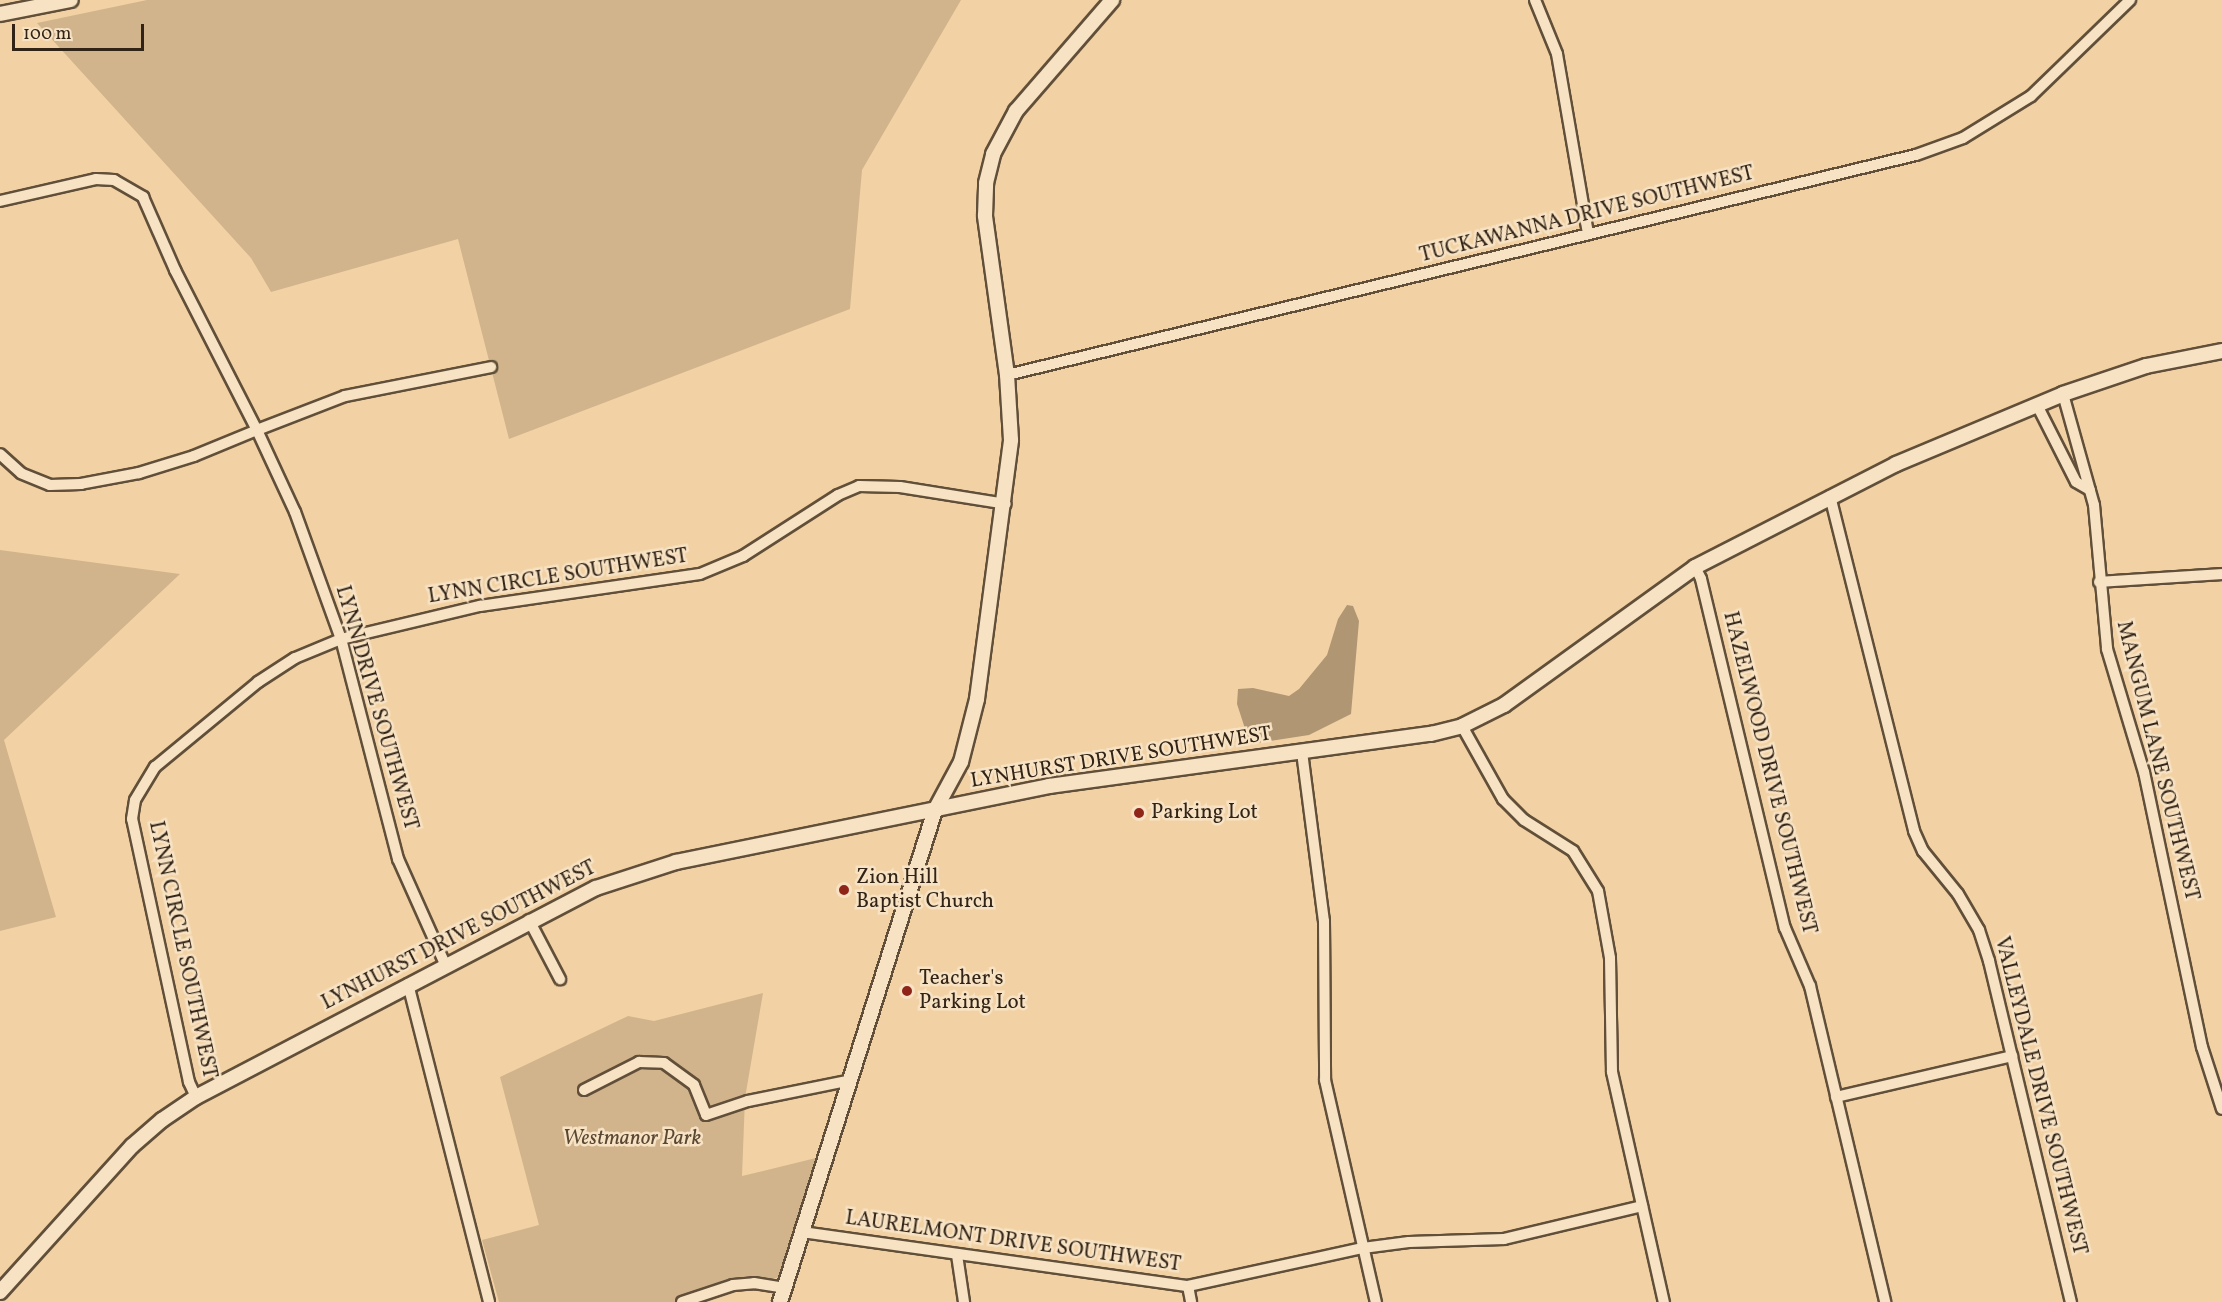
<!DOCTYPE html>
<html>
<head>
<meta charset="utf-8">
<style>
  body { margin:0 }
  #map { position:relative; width:2222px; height:1302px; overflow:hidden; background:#f2d2a4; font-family:Vollkorn,serif }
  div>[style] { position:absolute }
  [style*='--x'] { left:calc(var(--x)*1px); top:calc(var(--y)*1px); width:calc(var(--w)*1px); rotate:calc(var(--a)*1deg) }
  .green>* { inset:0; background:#d1b48c }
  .water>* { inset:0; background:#b09673 }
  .roads { filter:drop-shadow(2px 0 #614f39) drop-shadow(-2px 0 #614f39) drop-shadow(0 2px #614f39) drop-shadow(0 -2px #614f39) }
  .street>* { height:10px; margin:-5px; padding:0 5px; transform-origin:5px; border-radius:5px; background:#f7e2c4 }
  .secondary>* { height:14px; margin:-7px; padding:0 7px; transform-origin:7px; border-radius:7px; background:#f7e2c4 }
  .dots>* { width:16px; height:16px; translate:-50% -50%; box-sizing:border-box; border:3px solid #f7e2c4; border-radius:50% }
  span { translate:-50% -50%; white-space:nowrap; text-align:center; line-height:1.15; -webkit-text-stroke:5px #f7e2c4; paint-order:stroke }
  .street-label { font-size:21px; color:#312315 }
  .poi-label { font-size:21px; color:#312315 }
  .left { translate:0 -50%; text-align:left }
  .park-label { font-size:21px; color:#594733; font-style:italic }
  .scale { position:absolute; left:12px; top:24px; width:132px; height:27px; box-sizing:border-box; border:3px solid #312315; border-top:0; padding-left:8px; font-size:18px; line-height:21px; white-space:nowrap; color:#312315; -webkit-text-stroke:4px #f7e2c4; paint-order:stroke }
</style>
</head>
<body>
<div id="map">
  <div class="green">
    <div style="clip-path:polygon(147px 0,961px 0,862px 170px,850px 309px,509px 439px,458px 239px,271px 292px,251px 258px,37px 23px)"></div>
    <div style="clip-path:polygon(0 550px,180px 574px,4px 740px,56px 917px,0 931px)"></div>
    <div style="clip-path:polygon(763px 993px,745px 1098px,742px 1176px,820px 1157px,780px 1277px,686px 1302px,499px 1302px,482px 1240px,539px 1225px,500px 1077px,628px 1016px,654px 1021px)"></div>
  </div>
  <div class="water">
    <div style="clip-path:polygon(1347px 605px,1353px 606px,1359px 621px,1351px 714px,1309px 735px,1250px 744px,1237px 704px,1238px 689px,1253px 688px,1289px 696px,1299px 689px,1327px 655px,1338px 619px)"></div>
  </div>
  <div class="roads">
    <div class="street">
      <div style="--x:1535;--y:0;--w:58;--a:67.8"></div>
      <div style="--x:1557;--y:54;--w:183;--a:80.2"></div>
      <div style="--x:0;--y:201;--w:98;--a:-12.9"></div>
      <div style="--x:96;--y:179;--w:18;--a:3"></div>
      <div style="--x:114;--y:180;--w:34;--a:30"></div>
      <div style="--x:143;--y:197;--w:80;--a:66.3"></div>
      <div style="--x:175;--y:270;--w:180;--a:62.9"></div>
      <div style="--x:257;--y:430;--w:68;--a:157.6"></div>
      <div style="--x:194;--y:456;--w:58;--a:162.8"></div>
      <div style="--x:139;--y:473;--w:59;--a:169.3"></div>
      <div style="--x:81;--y:484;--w:31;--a:178"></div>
      <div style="--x:50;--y:485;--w:31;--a:-158"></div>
      <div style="--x:21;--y:473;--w:28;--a:-138"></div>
      <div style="--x:1007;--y:375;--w:935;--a:-13.61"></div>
      <div style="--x:1916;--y:155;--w:50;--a:-19.9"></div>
      <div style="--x:1963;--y:138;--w:80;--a:-31.7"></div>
      <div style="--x:2031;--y:96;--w:138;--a:-44.1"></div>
      <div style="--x:2063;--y:394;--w:115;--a:74.4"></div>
      <div style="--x:2094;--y:505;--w:145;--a:84.8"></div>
      <div style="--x:2107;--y:649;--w:128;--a:73.3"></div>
      <div style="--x:2144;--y:772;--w:281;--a:78.1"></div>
      <div style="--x:2202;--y:1047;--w:65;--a:72.1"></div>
      <div style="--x:2037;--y:405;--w:86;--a:63.1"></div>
      <div style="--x:2076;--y:482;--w:16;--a:30"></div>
      <div style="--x:1830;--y:496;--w:345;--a:75.9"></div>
      <div style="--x:1914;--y:831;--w:22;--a:66"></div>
      <div style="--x:1923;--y:851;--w:55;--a:50.9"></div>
      <div style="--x:1958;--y:894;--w:42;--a:59.7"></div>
      <div style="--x:1979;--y:930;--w:33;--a:72"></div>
      <div style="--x:1989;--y:961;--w:351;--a:76.5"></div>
      <div style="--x:1695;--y:567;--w:13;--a:63"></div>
      <div style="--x:1701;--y:579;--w:359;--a:76.5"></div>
      <div style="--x:1785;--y:928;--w:63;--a:66.7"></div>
      <div style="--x:1810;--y:986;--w:325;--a:76.6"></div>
      <div style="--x:2099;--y:582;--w:123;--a:-3.7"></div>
      <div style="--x:1462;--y:726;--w:84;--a:60.7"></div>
      <div style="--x:1503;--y:799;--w:30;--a:45"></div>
      <div style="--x:1524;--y:820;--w:58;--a:32.3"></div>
      <div style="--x:1573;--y:851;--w:47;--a:58"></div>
      <div style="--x:1598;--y:891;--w:68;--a:79.8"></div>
      <div style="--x:1610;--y:958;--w:114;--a:89"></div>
      <div style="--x:1612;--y:1072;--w:236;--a:77.3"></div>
      <div style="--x:1302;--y:752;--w:170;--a:82.6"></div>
      <div style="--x:1324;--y:921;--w:159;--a:89.6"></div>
      <div style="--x:1325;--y:1080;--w:228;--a:77.1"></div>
      <div style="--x:529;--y:920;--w:67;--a:62.3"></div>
      <div style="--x:445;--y:964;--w:115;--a:-114.1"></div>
      <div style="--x:398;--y:859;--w:227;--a:-104.5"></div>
      <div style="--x:341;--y:639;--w:135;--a:-109.9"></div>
      <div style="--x:295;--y:512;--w:90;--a:-114.9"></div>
      <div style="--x:257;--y:430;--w:94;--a:-21.1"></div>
      <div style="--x:345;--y:396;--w:149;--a:-11.2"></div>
      <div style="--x:408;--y:984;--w:328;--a:75.7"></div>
      <div style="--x:584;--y:1090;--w:62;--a:-27"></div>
      <div style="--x:639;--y:1062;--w:25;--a:2"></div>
      <div style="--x:664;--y:1063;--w:37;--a:36"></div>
      <div style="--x:694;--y:1085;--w:32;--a:68"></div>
      <div style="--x:706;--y:1115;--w:44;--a:-18.4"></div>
      <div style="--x:748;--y:1101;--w:105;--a:-11.5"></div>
      <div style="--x:196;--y:1097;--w:17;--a:-115"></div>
      <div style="--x:189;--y:1082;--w:269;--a:-102.2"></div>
      <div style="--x:132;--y:819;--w:19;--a:-81"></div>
      <div style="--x:135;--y:800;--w:39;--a:-59"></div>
      <div style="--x:155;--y:767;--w:134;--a:-39.5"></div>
      <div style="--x:258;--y:682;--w:44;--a:-33"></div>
      <div style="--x:295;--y:658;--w:50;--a:-22.4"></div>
      <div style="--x:341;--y:639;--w:143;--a:-13.4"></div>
      <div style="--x:480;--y:606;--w:222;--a:-8.3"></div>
      <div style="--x:700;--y:574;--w:47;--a:-22.7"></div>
      <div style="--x:743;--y:556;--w:113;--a:-32.7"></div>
      <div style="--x:838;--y:495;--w:23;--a:-23"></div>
      <div style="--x:859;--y:486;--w:41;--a:1.4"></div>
      <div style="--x:900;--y:487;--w:107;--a:9.1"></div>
      <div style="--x:1836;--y:1097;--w:181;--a:-13.1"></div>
      <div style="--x:802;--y:1232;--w:390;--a:8"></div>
      <div style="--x:1188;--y:1286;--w:179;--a:-12.3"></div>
      <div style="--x:1363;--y:1248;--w:46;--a:-7.4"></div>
      <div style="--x:1409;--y:1242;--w:95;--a:-1.8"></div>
      <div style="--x:1504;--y:1239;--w:142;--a:-13.4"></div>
      <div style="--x:957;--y:1255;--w:48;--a:81.5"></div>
      <div style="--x:1188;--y:1286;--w:16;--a:79"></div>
      <div style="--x:682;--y:1302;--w:54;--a:-18.4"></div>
      <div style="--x:733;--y:1285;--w:21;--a:-5"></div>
      <div style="--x:754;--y:1283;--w:31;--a:9"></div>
    </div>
    <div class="secondary">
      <div style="--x:0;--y:14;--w:72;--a:-11.2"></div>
      <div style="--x:0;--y:1292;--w:197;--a:-47.9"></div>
      <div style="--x:132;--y:1146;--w:40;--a:-41"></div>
      <div style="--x:162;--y:1120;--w:41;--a:-34.1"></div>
      <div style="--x:196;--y:1097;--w:451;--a:-27.6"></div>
      <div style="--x:596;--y:888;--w:84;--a:-18"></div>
      <div style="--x:676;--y:862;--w:381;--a:-11.5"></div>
      <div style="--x:1049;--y:786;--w:386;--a:-7.8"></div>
      <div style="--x:1431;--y:734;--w:32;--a:-14"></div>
      <div style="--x:1462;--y:726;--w:47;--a:-26.6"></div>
      <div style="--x:1504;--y:705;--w:236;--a:-35.8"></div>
      <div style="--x:1695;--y:567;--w:226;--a:-27.1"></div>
      <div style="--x:1896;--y:464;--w:181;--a:-22.7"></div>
      <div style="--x:2063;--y:394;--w:88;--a:-18.6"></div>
      <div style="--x:2146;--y:366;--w:77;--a:-11.2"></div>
      <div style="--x:780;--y:1302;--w:516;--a:-72.51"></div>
      <div style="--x:935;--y:810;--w:55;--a:-61.6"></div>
      <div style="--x:961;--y:762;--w:65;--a:-75.7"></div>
      <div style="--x:977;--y:699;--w:261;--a:-82.5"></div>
      <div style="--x:1011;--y:440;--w:65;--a:-93.5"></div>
      <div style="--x:1007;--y:375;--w:161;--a:-97.9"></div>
      <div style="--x:985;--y:216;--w:33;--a:-88"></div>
      <div style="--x:986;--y:183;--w:30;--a:-76"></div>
      <div style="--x:993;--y:154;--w:49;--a:-61.9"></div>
      <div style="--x:1016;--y:111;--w:147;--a:-49.1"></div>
    </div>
  </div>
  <div class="dots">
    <div style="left:1139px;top:813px;background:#8f2418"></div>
    <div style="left:844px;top:890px;background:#8f2418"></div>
    <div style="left:907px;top:991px;background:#8f2418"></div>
  </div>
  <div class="street-label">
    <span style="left:1587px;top:215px;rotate:-14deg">TUCKAWANNA DRIVE SOUTHWEST</span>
    <span style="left:558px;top:577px;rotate:-9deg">LYNN CIRCLE SOUTHWEST</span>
    <span style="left:376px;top:708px;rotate:74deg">LYNN DRIVE SOUTHWEST</span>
    <span style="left:1121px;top:758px;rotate:-9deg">LYNHURST DRIVE SOUTHWEST</span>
    <span style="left:2157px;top:761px;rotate:76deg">MANGUM LANE SOUTHWEST</span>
    <span style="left:1769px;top:773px;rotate:76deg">HAZELWOOD DRIVE SOUTHWEST</span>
    <span style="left:459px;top:936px;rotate:-27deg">LYNHURST DRIVE SOUTHWEST</span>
    <span style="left:182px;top:950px;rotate:78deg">LYNN CIRCLE SOUTHWEST</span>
    <span style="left:2040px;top:1096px;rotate:76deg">VALLEYDALE DRIVE SOUTHWEST</span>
    <span style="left:1013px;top:1242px;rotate:8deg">LAURELMONT DRIVE SOUTHWEST</span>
  </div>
  <div class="poi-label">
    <span class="left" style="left:1151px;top:813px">Parking Lot</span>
    <span class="left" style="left:856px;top:890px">Zion Hill<br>Baptist Church</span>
    <span class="left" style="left:919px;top:991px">Teacher's<br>Parking Lot</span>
  </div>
  <div class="park-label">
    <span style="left:632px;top:1139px">Westmanor Park</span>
  </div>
  <div class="scale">100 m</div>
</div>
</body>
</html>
